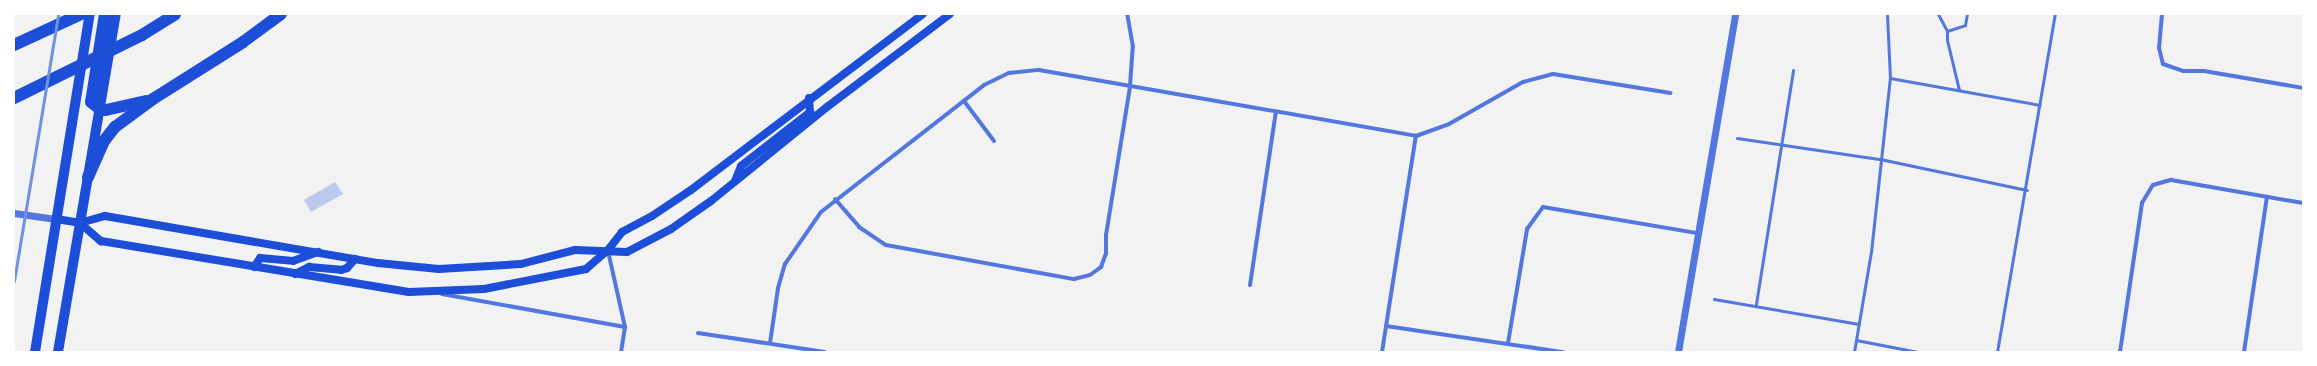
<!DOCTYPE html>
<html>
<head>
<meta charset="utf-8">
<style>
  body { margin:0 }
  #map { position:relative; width:2317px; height:366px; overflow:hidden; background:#f2f2f2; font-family:"PT Sans Narrow",sans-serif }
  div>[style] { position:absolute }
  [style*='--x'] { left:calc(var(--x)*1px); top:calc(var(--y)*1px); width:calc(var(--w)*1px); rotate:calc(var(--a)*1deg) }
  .building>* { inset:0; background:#bdc9ec }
  .service>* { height:3px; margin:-1.5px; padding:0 1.5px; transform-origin:1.5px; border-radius:1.5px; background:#5277de }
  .minor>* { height:4px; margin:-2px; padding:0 2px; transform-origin:2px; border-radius:2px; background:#5277de }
  .tertiary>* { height:7px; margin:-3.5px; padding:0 3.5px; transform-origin:3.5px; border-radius:3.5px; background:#5277de }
  .secondary>* { height:8px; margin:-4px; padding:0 4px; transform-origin:4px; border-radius:4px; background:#1d4ed8 }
  .primary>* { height:10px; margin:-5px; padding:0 5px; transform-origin:5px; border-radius:5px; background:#1d4ed8 }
  .motorway>* { height:12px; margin:-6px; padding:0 6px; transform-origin:6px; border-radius:6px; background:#1d4ed8 }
  .rail>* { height:3px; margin:-1.5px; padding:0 1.5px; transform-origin:1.5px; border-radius:1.5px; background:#7290e2 }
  span { translate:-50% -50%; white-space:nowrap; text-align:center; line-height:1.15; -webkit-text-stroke:4px #fff; paint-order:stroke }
  .frame { position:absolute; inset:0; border:15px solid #fff; pointer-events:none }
</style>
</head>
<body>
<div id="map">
  <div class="building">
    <div style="clip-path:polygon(335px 182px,343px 194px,311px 212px,304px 200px)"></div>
  </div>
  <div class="service">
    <div style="--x:1938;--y:14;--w:19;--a:62"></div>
    <div style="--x:1947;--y:31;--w:9;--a:90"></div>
    <div style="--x:1947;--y:40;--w:51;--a:76.5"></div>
    <div style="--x:1947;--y:31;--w:19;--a:-18"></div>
    <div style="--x:1965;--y:25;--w:11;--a:-80"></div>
    <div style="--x:1890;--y:78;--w:152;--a:10.2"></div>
    <div style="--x:1737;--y:138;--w:145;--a:8.4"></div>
    <div style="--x:1880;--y:159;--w:150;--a:11.9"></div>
    <div style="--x:1714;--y:299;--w:147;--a:9.8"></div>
    <div style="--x:1756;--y:304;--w:237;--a:-81"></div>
    <div style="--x:1856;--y:340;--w:63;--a:11"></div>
    <div style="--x:1854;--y:352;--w:101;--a:-80.4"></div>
    <div style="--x:1871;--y:252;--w:175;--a:-83.8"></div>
    <div style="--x:1890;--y:78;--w:64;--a:-92.7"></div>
    <div style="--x:1997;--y:352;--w:343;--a:-80.3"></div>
  </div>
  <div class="minor">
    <div style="--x:2162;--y:14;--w:34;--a:95"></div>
    <div style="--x:2159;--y:48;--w:16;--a:76"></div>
    <div style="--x:2163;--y:64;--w:21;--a:19"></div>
    <div style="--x:2183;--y:71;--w:21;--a:0"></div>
    <div style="--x:2204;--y:71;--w:100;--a:9.7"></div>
    <div style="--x:964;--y:101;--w:50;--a:53.1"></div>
    <div style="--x:1416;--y:136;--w:35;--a:-20"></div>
    <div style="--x:1449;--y:124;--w:85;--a:-29.6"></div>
    <div style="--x:1523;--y:82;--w:31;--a:-15"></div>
    <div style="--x:1553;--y:74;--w:119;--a:9.2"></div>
    <div style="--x:835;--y:199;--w:37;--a:49"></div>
    <div style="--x:859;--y:227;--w:32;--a:34"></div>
    <div style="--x:886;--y:245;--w:191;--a:10.3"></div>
    <div style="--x:1074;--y:279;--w:16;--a:-14"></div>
    <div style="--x:1090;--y:275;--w:14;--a:-36"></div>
    <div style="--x:1101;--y:267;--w:15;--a:-70"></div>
    <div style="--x:1106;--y:253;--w:18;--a:-90"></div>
    <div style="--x:1106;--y:235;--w:151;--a:-80.8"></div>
    <div style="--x:1130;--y:86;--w:39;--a:-86"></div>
    <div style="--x:1133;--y:47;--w:34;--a:-100"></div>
    <div style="--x:608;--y:251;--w:78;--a:77.4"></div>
    <div style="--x:625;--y:327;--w:25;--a:99"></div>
    <div style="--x:1250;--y:285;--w:175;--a:-81.5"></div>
    <div style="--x:442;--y:294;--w:186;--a:10.2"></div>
    <div style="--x:1386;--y:326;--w:179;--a:8.4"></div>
    <div style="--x:698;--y:333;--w:128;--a:8.5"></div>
    <div style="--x:770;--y:343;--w:56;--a:-81.7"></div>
    <div style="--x:778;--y:288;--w:25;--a:-74"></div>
    <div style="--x:785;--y:264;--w:63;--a:-55.3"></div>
    <div style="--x:821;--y:212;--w:207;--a:-37.9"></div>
    <div style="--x:984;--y:85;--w:28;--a:-26"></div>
    <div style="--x:1009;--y:73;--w:30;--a:-6"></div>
    <div style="--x:1039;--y:70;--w:383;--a:9.9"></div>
    <div style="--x:1508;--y:343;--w:116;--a:-80.5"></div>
    <div style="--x:1527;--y:229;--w:27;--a:-54"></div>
    <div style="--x:1543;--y:207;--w:155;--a:9.6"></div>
    <div style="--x:1382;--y:352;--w:219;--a:-81.1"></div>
    <div style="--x:2120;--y:352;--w:151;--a:-81.6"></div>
    <div style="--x:2142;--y:203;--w:21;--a:-59"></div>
    <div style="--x:2153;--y:185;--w:19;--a:-16"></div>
    <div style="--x:2171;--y:180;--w:134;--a:9.9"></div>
    <div style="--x:2244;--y:352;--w:157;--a:-81.6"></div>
  </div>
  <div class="tertiary">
    <div style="--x:14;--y:213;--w:42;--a:8.1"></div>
    <div style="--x:1678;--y:352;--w:343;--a:-80.4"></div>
  </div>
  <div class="secondary">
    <div style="--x:735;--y:181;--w:16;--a:-68"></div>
    <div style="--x:741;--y:166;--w:88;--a:-38"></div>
    <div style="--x:810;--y:112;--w:14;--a:-94"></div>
    <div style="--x:56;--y:219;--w:24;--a:9"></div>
    <div style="--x:80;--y:223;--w:26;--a:-16"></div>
    <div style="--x:105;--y:216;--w:277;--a:9.8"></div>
    <div style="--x:378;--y:263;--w:61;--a:5.6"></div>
    <div style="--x:439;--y:269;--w:82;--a:-3.5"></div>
    <div style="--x:521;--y:264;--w:56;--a:-14.5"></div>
    <div style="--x:575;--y:250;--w:52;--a:2.2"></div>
    <div style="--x:627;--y:252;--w:50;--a:-27.6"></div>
    <div style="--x:671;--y:229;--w:49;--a:-35"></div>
    <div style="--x:711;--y:201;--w:149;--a:-39"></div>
    <div style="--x:827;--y:107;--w:154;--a:-37.1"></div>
    <div style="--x:80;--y:223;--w:28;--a:41"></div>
    <div style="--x:101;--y:241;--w:312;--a:9.4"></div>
    <div style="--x:409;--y:292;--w:75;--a:-2.3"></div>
    <div style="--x:484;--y:289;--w:104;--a:-11.1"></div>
    <div style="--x:586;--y:269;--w:29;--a:-41"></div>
    <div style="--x:608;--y:250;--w:23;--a:-52"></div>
    <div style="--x:622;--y:232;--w:34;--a:-28"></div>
    <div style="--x:652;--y:216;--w:47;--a:-33.7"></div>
    <div style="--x:691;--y:190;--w:291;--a:-37.2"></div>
    <div style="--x:254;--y:267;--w:11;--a:-56"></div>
    <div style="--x:260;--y:258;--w:33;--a:5"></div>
    <div style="--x:293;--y:261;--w:27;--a:-20"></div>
    <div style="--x:295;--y:274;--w:16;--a:-27"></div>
    <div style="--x:309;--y:267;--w:32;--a:5"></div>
    <div style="--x:341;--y:270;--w:6;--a:-18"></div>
    <div style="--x:347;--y:268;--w:12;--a:-48"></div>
  </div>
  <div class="primary">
    <div style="--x:35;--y:352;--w:342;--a:-80.8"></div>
    <div style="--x:58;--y:352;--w:343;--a:-80.3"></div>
  </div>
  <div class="motorway">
    <div style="--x:105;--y:14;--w:89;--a:99"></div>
    <div style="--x:91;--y:102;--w:11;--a:38"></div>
    <div style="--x:100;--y:109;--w:6;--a:9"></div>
    <div style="--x:106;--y:110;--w:41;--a:-12.7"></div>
    <div style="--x:14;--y:45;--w:74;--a:-24.8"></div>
    <div style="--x:14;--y:98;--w:143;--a:-26.2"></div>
    <div style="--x:142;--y:35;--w:39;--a:-32"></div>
    <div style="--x:88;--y:177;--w:39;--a:-66"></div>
    <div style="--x:104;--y:141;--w:18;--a:-52"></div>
    <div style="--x:115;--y:127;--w:47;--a:-36.4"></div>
    <div style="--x:153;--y:99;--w:107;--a:-32.3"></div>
    <div style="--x:243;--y:42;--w:47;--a:-36.4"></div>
  </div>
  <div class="rail">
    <div style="--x:14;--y:281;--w:271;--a:-80.6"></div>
  </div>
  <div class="frame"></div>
</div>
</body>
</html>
